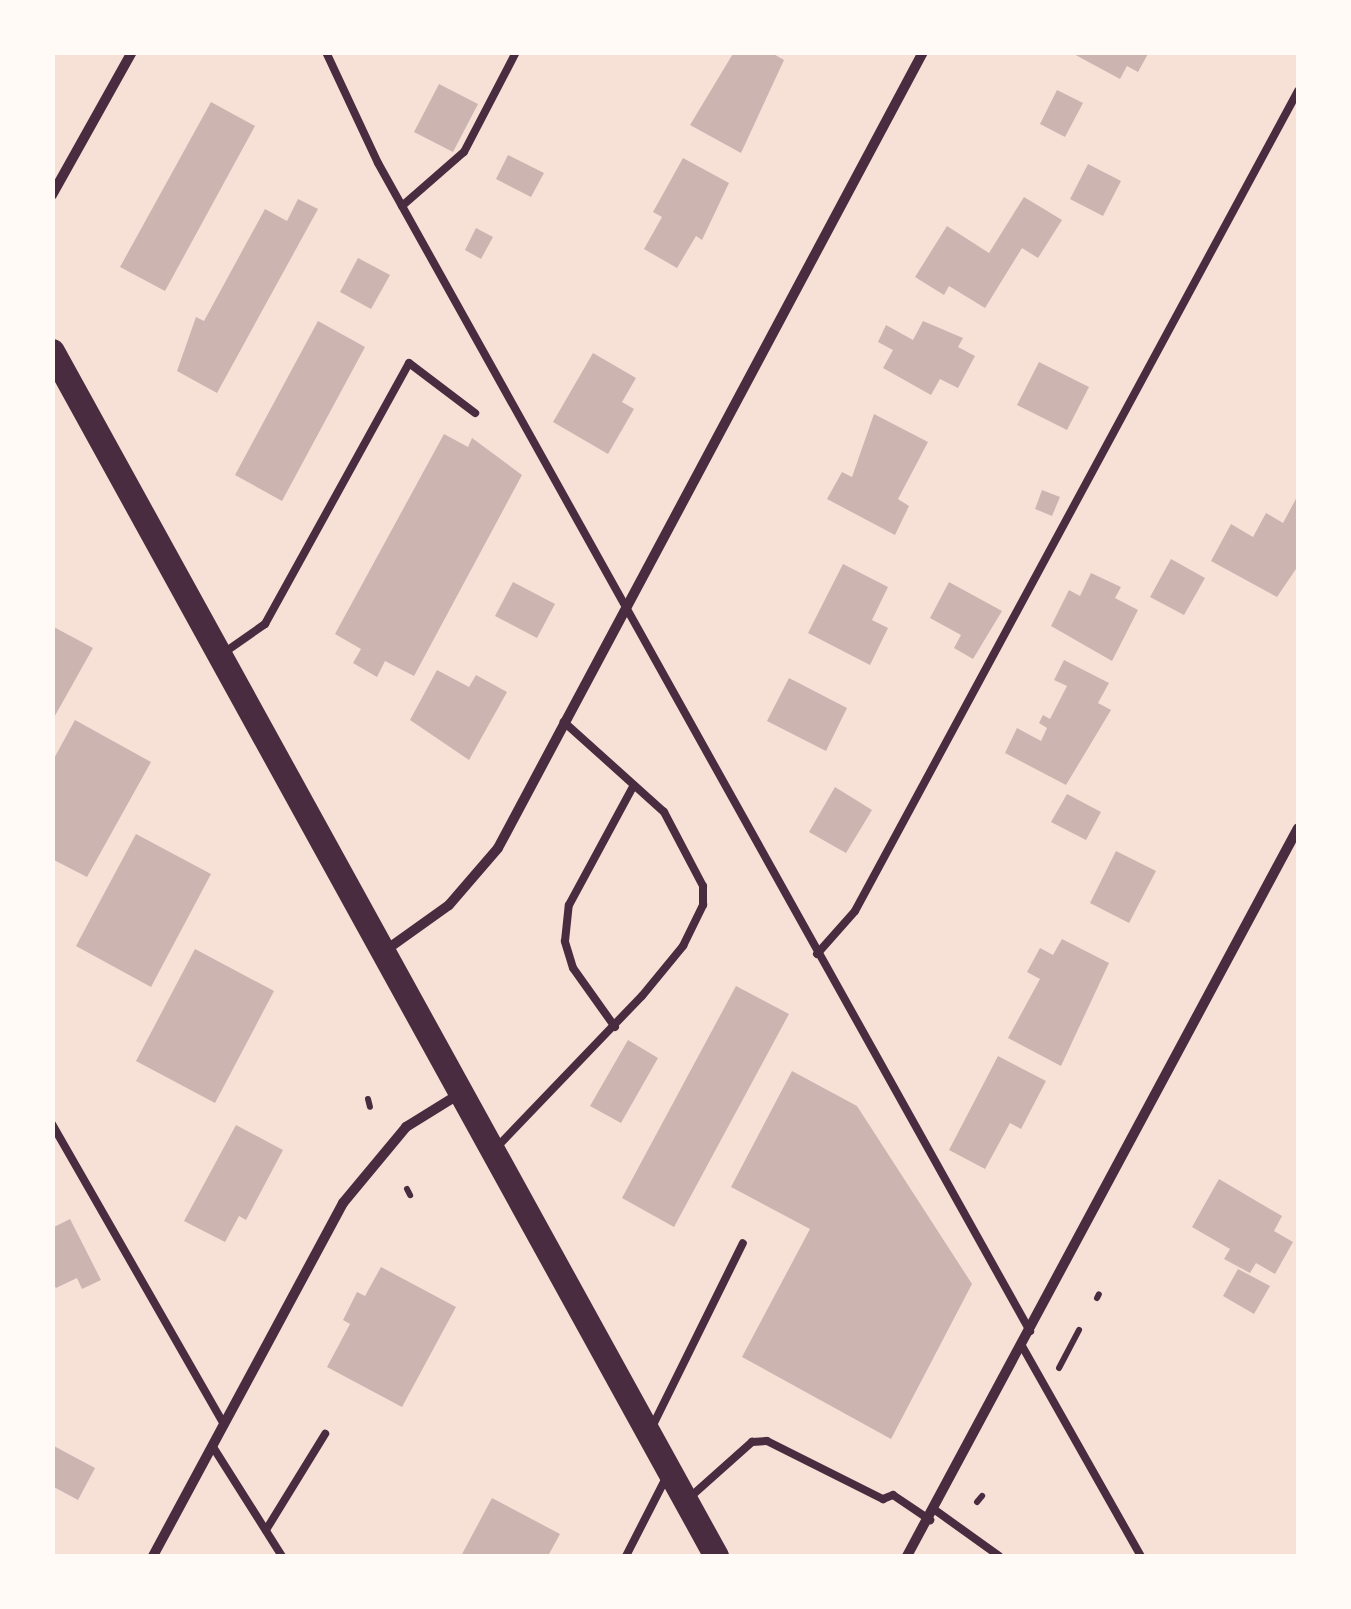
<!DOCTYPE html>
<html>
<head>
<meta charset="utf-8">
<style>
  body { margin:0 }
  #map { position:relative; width:1351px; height:1609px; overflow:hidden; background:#f7e1d7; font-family:"Open Sans",sans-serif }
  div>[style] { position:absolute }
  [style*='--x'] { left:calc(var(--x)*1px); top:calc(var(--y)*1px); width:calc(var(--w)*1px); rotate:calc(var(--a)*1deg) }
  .building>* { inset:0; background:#ccb4b1 }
  .path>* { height:6px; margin:-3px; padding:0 3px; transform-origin:3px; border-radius:3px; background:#4a2c40 }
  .service>* { height:8px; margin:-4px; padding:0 4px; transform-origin:4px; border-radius:4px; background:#4a2c40 }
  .minor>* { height:10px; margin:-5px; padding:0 5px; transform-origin:5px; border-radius:5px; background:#4a2c40 }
  .primary>* { height:25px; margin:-12.5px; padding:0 12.5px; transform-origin:12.5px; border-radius:12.5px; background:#4a2c40 }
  span { translate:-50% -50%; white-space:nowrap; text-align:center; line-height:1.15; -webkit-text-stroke:8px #fffaf5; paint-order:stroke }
  .frame { position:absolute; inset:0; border:55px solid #fffaf5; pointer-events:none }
</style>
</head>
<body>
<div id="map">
  <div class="building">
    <div style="clip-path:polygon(734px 52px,770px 52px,784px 60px,741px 153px,690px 125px)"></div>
    <div style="clip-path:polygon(1070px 52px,1149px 52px,1138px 72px,1127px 66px,1120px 79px)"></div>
    <div style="clip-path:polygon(439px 84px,478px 104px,453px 152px,414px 132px)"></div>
    <div style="clip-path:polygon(1057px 90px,1083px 103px,1065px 137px,1040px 124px)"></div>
    <div style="clip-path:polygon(211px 102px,255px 126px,165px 291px,120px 267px)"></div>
    <div style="clip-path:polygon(508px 155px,544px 173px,531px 197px,496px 179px)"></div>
    <div style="clip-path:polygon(683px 158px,729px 183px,702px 240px,696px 236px,677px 268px,644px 249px,662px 217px,653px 212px)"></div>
    <div style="clip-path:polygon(1088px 164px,1121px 181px,1103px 216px,1070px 199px)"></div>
    <div style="clip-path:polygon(1024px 197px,1062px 220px,1038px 258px,1022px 248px,985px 308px,949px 286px,944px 295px,915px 277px,947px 226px,989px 253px)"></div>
    <div style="clip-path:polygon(298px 199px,318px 209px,217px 393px,177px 371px,196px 317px,204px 321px,265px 209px,287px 221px)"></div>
    <div style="clip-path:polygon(476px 228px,493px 237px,481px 259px,465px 250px)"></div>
    <div style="clip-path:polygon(358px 258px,390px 275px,371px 309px,340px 292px)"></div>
    <div style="clip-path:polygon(318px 321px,365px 347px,282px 501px,235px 475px)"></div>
    <div style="clip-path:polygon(923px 321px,963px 338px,958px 347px,975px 356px,958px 388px,940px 379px,931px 395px,883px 368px,893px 350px,878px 342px,886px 325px,913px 340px)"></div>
    <div style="clip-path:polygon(593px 353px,636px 378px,622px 402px,634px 409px,608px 454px,553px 422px)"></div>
    <div style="clip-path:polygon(1039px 362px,1089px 387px,1067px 430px,1017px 405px)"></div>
    <div style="clip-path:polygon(874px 414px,928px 442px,898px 499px,909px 506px,895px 535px,827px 499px,842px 472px,852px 477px)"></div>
    <div style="clip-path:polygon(444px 434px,468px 447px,472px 438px,522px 475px,414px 676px,385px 661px,377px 677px,353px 663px,361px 649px,335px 634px)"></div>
    <div style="clip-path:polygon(1042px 490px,1060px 497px,1052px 516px,1035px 509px)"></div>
    <div style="clip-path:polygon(1298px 495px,1298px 566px,1277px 597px,1211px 561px,1231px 524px,1253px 537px,1266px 513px,1283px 523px)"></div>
    <div style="clip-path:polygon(1171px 559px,1205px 578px,1184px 615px,1150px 597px)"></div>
    <div style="clip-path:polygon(843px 564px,888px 587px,872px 620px,888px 628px,870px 665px,808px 633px)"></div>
    <div style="clip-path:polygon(1091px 573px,1121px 587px,1115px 598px,1138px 610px,1112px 661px,1051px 626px,1069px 590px,1080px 596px)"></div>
    <div style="clip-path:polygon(513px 582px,555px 604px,537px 638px,495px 616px)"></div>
    <div style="clip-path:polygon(949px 582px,1002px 611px,973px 659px,954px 648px,961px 635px,930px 618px)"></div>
    <div style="clip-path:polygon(52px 626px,93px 648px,52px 721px)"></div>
    <div style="clip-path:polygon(1064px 660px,1109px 683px,1098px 703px,1111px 710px,1066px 785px,1005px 753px,1017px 728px,1041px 741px,1047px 728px,1039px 723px,1043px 715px,1050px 719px,1067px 686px,1054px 680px)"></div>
    <div style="clip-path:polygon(437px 670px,469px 687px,476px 675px,507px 692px,469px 760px,410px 720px)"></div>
    <div style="clip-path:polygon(789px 678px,847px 708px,826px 751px,767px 721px)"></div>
    <div style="clip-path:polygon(75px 720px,151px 762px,87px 877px,52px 859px,52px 762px)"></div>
    <div style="clip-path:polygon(835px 787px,872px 810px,846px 853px,809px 832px)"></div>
    <div style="clip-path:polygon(1067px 794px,1101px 812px,1086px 840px,1051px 822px)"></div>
    <div style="clip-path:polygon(136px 834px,211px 874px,151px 987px,76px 946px)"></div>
    <div style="clip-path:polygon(1116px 851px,1156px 871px,1129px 923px,1090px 903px)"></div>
    <div style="clip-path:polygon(1062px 939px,1109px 963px,1061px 1066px,1008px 1038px,1040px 979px,1027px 972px,1040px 948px,1053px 955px)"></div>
    <div style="clip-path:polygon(195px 949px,274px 991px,215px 1103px,136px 1061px)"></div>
    <div style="clip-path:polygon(736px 986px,789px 1014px,674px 1227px,622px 1198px)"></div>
    <div style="clip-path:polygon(628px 1040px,658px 1058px,621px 1123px,590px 1106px)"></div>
    <div style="clip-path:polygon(998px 1056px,1046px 1081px,1021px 1129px,1010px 1123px,985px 1169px,949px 1150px)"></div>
    <div style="clip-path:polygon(792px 1071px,857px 1106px,972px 1284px,891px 1439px,742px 1357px,810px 1229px,731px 1187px)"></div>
    <div style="clip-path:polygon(236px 1125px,283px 1150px,246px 1220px,239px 1216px,225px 1242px,184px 1221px)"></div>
    <div style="clip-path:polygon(1219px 1179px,1282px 1216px,1274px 1231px,1293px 1242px,1275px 1274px,1256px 1263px,1250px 1273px,1224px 1259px,1230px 1249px,1192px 1227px)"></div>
    <div style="clip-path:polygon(70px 1219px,101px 1280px,82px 1289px,77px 1278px,56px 1288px,52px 1282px,52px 1228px)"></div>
    <div style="clip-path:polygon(381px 1267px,456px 1307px,402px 1407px,327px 1367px,350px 1324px,343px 1320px,357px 1292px,365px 1296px)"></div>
    <div style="clip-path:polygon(1238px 1269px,1270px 1286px,1254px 1314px,1223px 1296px)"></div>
    <div style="clip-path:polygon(52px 1445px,95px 1468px,78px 1500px,52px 1486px)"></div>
    <div style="clip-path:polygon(492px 1498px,560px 1534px,548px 1556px,461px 1556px)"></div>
  </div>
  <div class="path">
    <div style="--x:368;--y:1099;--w:8;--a:76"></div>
    <div style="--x:407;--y:1189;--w:7;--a:63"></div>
    <div style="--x:1097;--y:1298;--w:4;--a:-63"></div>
    <div style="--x:1059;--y:1368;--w:43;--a:-62.2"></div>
    <div style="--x:977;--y:1502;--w:8;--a:-50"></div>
  </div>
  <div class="service">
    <div style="--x:326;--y:52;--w:123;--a:64.9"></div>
    <div style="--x:378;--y:163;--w:1338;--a:60.83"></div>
    <div style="--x:402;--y:206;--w:82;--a:-41.1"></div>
    <div style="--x:464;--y:152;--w:113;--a:-62.5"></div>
    <div style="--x:225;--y:652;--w:49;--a:-35"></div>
    <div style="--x:265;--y:624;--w:298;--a:-61.1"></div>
    <div style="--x:409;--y:363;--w:83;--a:37.1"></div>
    <div style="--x:817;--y:954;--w:57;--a:-48.5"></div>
    <div style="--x:855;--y:911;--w:932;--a:-61.62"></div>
    <div style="--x:615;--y:1027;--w:72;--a:-125.4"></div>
    <div style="--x:573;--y:968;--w:28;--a:-107"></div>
    <div style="--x:565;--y:941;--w:36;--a:-84"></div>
    <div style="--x:569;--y:905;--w:136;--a:-61.6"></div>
    <div style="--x:52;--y:1124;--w:346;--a:60.2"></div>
    <div style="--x:497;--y:1147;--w:209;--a:-46.2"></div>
    <div style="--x:642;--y:996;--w:65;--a:-50.6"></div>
    <div style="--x:683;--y:946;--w:46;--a:-64"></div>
    <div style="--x:703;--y:905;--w:19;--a:-90"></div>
    <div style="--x:703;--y:886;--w:84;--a:-117.8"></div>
    <div style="--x:664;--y:812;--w:135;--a:-138"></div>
    <div style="--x:1022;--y:1346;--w:241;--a:60.5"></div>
    <div style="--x:652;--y:1427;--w:205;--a:-63.7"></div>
    <div style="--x:213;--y:1447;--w:129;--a:57.7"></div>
    <div style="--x:688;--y:1499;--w:86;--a:-41.7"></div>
    <div style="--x:752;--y:1442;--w:15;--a:-4"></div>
    <div style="--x:767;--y:1441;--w:130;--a:26.6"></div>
    <div style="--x:883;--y:1499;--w:11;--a:-22"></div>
    <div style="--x:893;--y:1495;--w:45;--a:34"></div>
    <div style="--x:935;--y:1510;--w:79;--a:35.7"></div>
    <div style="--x:266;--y:1530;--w:113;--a:-58.4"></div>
    <div style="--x:626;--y:1556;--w:90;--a:-62.9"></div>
  </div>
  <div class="minor">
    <div style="--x:52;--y:195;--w:164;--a:-60.8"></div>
    <div style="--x:386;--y:950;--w:77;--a:-35.5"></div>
    <div style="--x:449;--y:905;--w:75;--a:-49.3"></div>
    <div style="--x:498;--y:848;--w:902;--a:-61.9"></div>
    <div style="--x:153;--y:1556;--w:401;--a:-61.7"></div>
    <div style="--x:343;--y:1203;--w:99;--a:-50.3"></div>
    <div style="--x:406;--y:1127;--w:65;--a:-31.7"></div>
    <div style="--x:907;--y:1556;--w:826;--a:-61.76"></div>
  </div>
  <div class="primary">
    <div style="--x:52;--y:351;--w:1376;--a:61.14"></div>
  </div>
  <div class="frame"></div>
</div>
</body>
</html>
